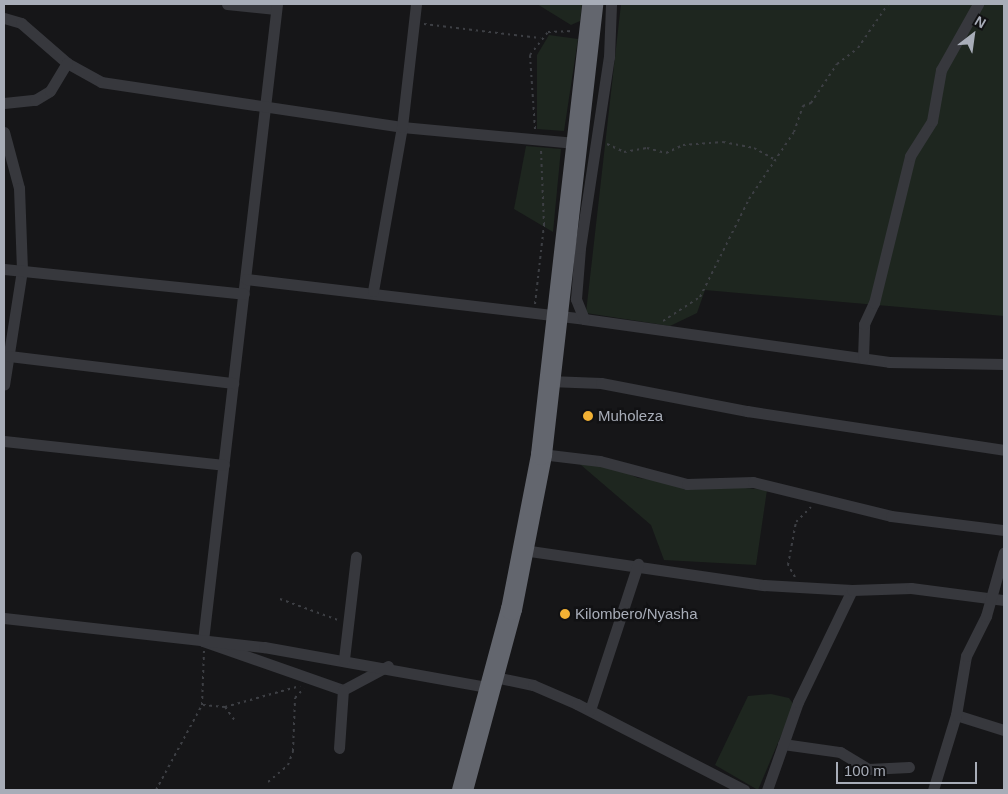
<!DOCTYPE html>
<html>
<head>
<meta charset="utf-8">
<style>
  body { margin:0 }
  #map { position:relative; width:1008px; height:794px; overflow:hidden; background:#161618; font-family:Arial,sans-serif }
  div>[style] { position:absolute }
  [style*='--x'] { left:calc(var(--x)*1px); top:calc(var(--y)*1px); width:calc(var(--w)*1px); rotate:calc(var(--a)*1deg) }
  .green>* { inset:0; background:#1e261f }
  .path>* { height:2px; margin-top:-1px; transform-origin:0; background:repeating-linear-gradient(90deg,#3d3f44 0 2.5px,transparent 0 6.5px) }
  .street>* { height:11px; margin:-5.5px; padding:0 5.5px; transform-origin:5.5px; border-radius:5.5px; background:#37383d }
  .highway>* { height:21px; margin:-10.5px; padding:0 10.5px; transform-origin:10.5px; border-radius:10.5px; background:#63666e }
  .dots>* { width:14px; height:14px; translate:-50% -50%; box-sizing:border-box; border:2px solid #111113; border-radius:50% }
  span { translate:-50% -50%; white-space:nowrap; text-align:center; line-height:1.15; -webkit-text-stroke:5px #111113; paint-order:stroke }
  .poi-label { font-size:15px; color:#a8adb8 }
  .left { translate:0 -50%; text-align:left }
  .frame { position:absolute; inset:0; border:5px solid #a8adb8; pointer-events:none }
  .north { position:absolute; left:948px; top:10px; width:50px; height:50px; -webkit-text-stroke:4px #111113; paint-order:stroke; rotate:30deg; font-size:14px; font-weight:700; line-height:20px; text-align:center; color:#a8adb8 }
  .north::after { content:''; display:block; margin:auto; width:18px; height:22px; background:#a8adb8; clip-path:polygon(50% 0,100% 100%,50% 72%,0 100%) }
  .scale { position:absolute; left:836px; top:762px; width:141px; height:22px; box-sizing:border-box; border:2px solid #a8adb8; border-top:0; padding-left:6px; font-size:15px; line-height:18px; white-space:nowrap; color:#a8adb8; -webkit-text-stroke:4px #111113; paint-order:stroke }
</style>
</head>
<body>
<div id="map">
  <div class="green">
    <div style="clip-path:polygon(537px 4px,582px 4px,580px 21px,571px 25px)"></div>
    <div style="clip-path:polygon(621px 4px,1003px 4px,1004px 316px,705px 290px,697px 313px,670px 326px,586px 313px)"></div>
    <div style="clip-path:polygon(549px 35px,578px 39px,564px 131px,537px 129px,537px 55px)"></div>
    <div style="clip-path:polygon(526px 146px,561px 149px,553px 232px,514px 209px)"></div>
    <div style="clip-path:polygon(574px 459px,611px 466px,638px 478px,767px 490px,756px 565px,664px 560px,651px 525px)"></div>
    <div style="clip-path:polygon(771px 694px,789px 698px,794px 705px,758px 790px,715px 765px,748px 696px)"></div>
  </div>
  <div class="path">
    <div style="--x:424;--y:24;--w:117;--a:6.9"></div>
    <div style="--x:535;--y:129;--w:74;--a:-93.9"></div>
    <div style="--x:530;--y:55;--w:29;--a:-52"></div>
    <div style="--x:548;--y:32;--w:26;--a:-2"></div>
    <div style="--x:607;--y:144;--w:19;--a:25"></div>
    <div style="--x:624;--y:152;--w:23;--a:-10"></div>
    <div style="--x:647;--y:148;--w:20;--a:15"></div>
    <div style="--x:666;--y:153;--w:19;--a:-25"></div>
    <div style="--x:683;--y:145;--w:40;--a:-4.3"></div>
    <div style="--x:723;--y:142;--w:32;--a:11"></div>
    <div style="--x:754;--y:148;--w:26;--a:29"></div>
    <div style="--x:535;--y:304;--w:80;--a:-83.5"></div>
    <div style="--x:544;--y:225;--w:76;--a:-92.3"></div>
    <div style="--x:663;--y:321;--w:44;--a:-33"></div>
    <div style="--x:700;--y:297;--w:110;--a:-63.4"></div>
    <div style="--x:749;--y:199;--w:81;--a:-56.1"></div>
    <div style="--x:794;--y:132;--w:28;--a:-71"></div>
    <div style="--x:803;--y:106;--w:9;--a:-21"></div>
    <div style="--x:811;--y:103;--w:47;--a:-56.3"></div>
    <div style="--x:837;--y:64;--w:26;--a:-37"></div>
    <div style="--x:858;--y:48;--w:53;--a:-55.7"></div>
    <div style="--x:795;--y:577;--w:14;--a:-120"></div>
    <div style="--x:788;--y:565;--w:44;--a:-79.5"></div>
    <div style="--x:796;--y:522;--w:21;--a:-45"></div>
    <div style="--x:280;--y:599;--w:62;--a:19.9"></div>
    <div style="--x:203;--y:705;--w:22;--a:5"></div>
    <div style="--x:225;--y:707;--w:78;--a:-15.6"></div>
    <div style="--x:225;--y:707;--w:19;--a:54"></div>
    <div style="--x:268;--y:782;--w:26;--a:-40"></div>
    <div style="--x:288;--y:765;--w:15;--a:-70"></div>
    <div style="--x:293;--y:751;--w:53;--a:-87.8"></div>
    <div style="--x:295;--y:698;--w:13;--a:-48"></div>
    <div style="--x:156;--y:790;--w:97;--a:-61.6"></div>
    <div style="--x:202;--y:705;--w:54;--a:-87.9"></div>
  </div>
  <div class="street">
    <div style="--x:227;--y:4;--w:49;--a:5.8"></div>
    <div style="--x:277;--y:4;--w:641;--a:96.63"></div>
    <div style="--x:203;--y:641;--w:148;--a:19.3"></div>
    <div style="--x:343;--y:690;--w:51;--a:-28.1"></div>
    <div style="--x:4;--y:18;--w:18;--a:16"></div>
    <div style="--x:21;--y:23;--w:61;--a:41"></div>
    <div style="--x:67;--y:63;--w:39;--a:29"></div>
    <div style="--x:101;--y:82;--w:304;--a:8.5"></div>
    <div style="--x:402;--y:127;--w:174;--a:5.3"></div>
    <div style="--x:4;--y:103;--w:31;--a:-6"></div>
    <div style="--x:35;--y:100;--w:17;--a:-31"></div>
    <div style="--x:50;--y:91;--w:33;--a:-59"></div>
    <div style="--x:4;--y:132;--w:58;--a:75"></div>
    <div style="--x:19;--y:188;--w:82;--a:87.9"></div>
    <div style="--x:22;--y:270;--w:116;--a:98.9"></div>
    <div style="--x:4;--y:269;--w:241;--a:5.9"></div>
    <div style="--x:246;--y:279;--w:340;--a:6.7"></div>
    <div style="--x:584;--y:319;--w:308;--a:8"></div>
    <div style="--x:889;--y:362;--w:115;--a:1"></div>
    <div style="--x:373;--y:291;--w:167;--a:-80"></div>
    <div style="--x:402;--y:127;--w:124;--a:-83.5"></div>
    <div style="--x:584;--y:319;--w:22;--a:-112"></div>
    <div style="--x:576;--y:299;--w:51;--a:-85.5"></div>
    <div style="--x:580;--y:248;--w:193;--a:-81.4"></div>
    <div style="--x:609;--y:57;--w:53;--a:-87.8"></div>
    <div style="--x:9;--y:356;--w:226;--a:6.9"></div>
    <div style="--x:863;--y:358;--w:34;--a:-88"></div>
    <div style="--x:864;--y:324;--w:23;--a:-65"></div>
    <div style="--x:874;--y:303;--w:151;--a:-76.2"></div>
    <div style="--x:910;--y:156;--w:41;--a:-57.8"></div>
    <div style="--x:932;--y:121;--w:52;--a:-80"></div>
    <div style="--x:941;--y:70;--w:76;--a:-60.7"></div>
    <div style="--x:549;--y:381;--w:52;--a:2.2"></div>
    <div style="--x:601;--y:383;--w:149;--a:10.9"></div>
    <div style="--x:747;--y:411;--w:260;--a:8.6"></div>
    <div style="--x:4;--y:441;--w:221;--a:6.2"></div>
    <div style="--x:541;--y:454;--w:59;--a:6.8"></div>
    <div style="--x:600;--y:461;--w:90;--a:14.8"></div>
    <div style="--x:687;--y:484;--w:66;--a:-1.7"></div>
    <div style="--x:753;--y:482;--w:142;--a:13.8"></div>
    <div style="--x:891;--y:516;--w:114;--a:7.1"></div>
    <div style="--x:523;--y:550;--w:244;--a:8.3"></div>
    <div style="--x:764;--y:585;--w:88;--a:3.3"></div>
    <div style="--x:4;--y:618;--w:262;--a:6.4"></div>
    <div style="--x:264;--y:647;--w:227;--a:10.2"></div>
    <div style="--x:344;--y:659;--w:103;--a:-83.3"></div>
    <div style="--x:490;--y:676;--w:44;--a:11.8"></div>
    <div style="--x:533;--y:685;--w:48;--a:23.4"></div>
    <div style="--x:577;--y:704;--w:188;--a:27.2"></div>
    <div style="--x:590;--y:710;--w:154;--a:-71.8"></div>
    <div style="--x:956;--y:715;--w:50;--a:17.4"></div>
    <div style="--x:783;--y:744;--w:58;--a:8"></div>
    <div style="--x:840;--y:752;--w:33;--a:31"></div>
    <div style="--x:868;--y:769;--w:41;--a:-2.8"></div>
    <div style="--x:339;--y:748;--w:58;--a:-86.1"></div>
    <div style="--x:767;--y:790;--w:93;--a:-70.6"></div>
    <div style="--x:798;--y:702;--w:124;--a:-64.3"></div>
    <div style="--x:852;--y:590;--w:59;--a:-1.9"></div>
    <div style="--x:911;--y:588;--w:94;--a:7.4"></div>
    <div style="--x:933;--y:790;--w:78;--a:-73"></div>
    <div style="--x:956;--y:715;--w:60;--a:-80.4"></div>
    <div style="--x:966;--y:656;--w:45;--a:-63.4"></div>
    <div style="--x:986;--y:616;--w:66;--a:-74.3"></div>
  </div>
  <div class="highway">
    <div style="--x:462;--y:790;--w:188;--a:-74.9"></div>
    <div style="--x:511;--y:609;--w:158;--a:-79"></div>
    <div style="--x:541;--y:454;--w:453;--a:-83.5"></div>
  </div>
  <div class="dots">
    <div style="left:588px;top:416px;background:#f2b134"></div>
    <div style="left:565px;top:614px;background:#f2b134"></div>
  </div>
  <div class="poi-label">
    <span class="left" style="left:598px;top:416px">Muholeza</span>
    <span class="left" style="left:575px;top:614px">Kilombero/Nyasha</span>
  </div>
  <div class="frame"></div>
  <div class="north">N</div>
  <div class="scale">100 m</div>
</div>
</body>
</html>
